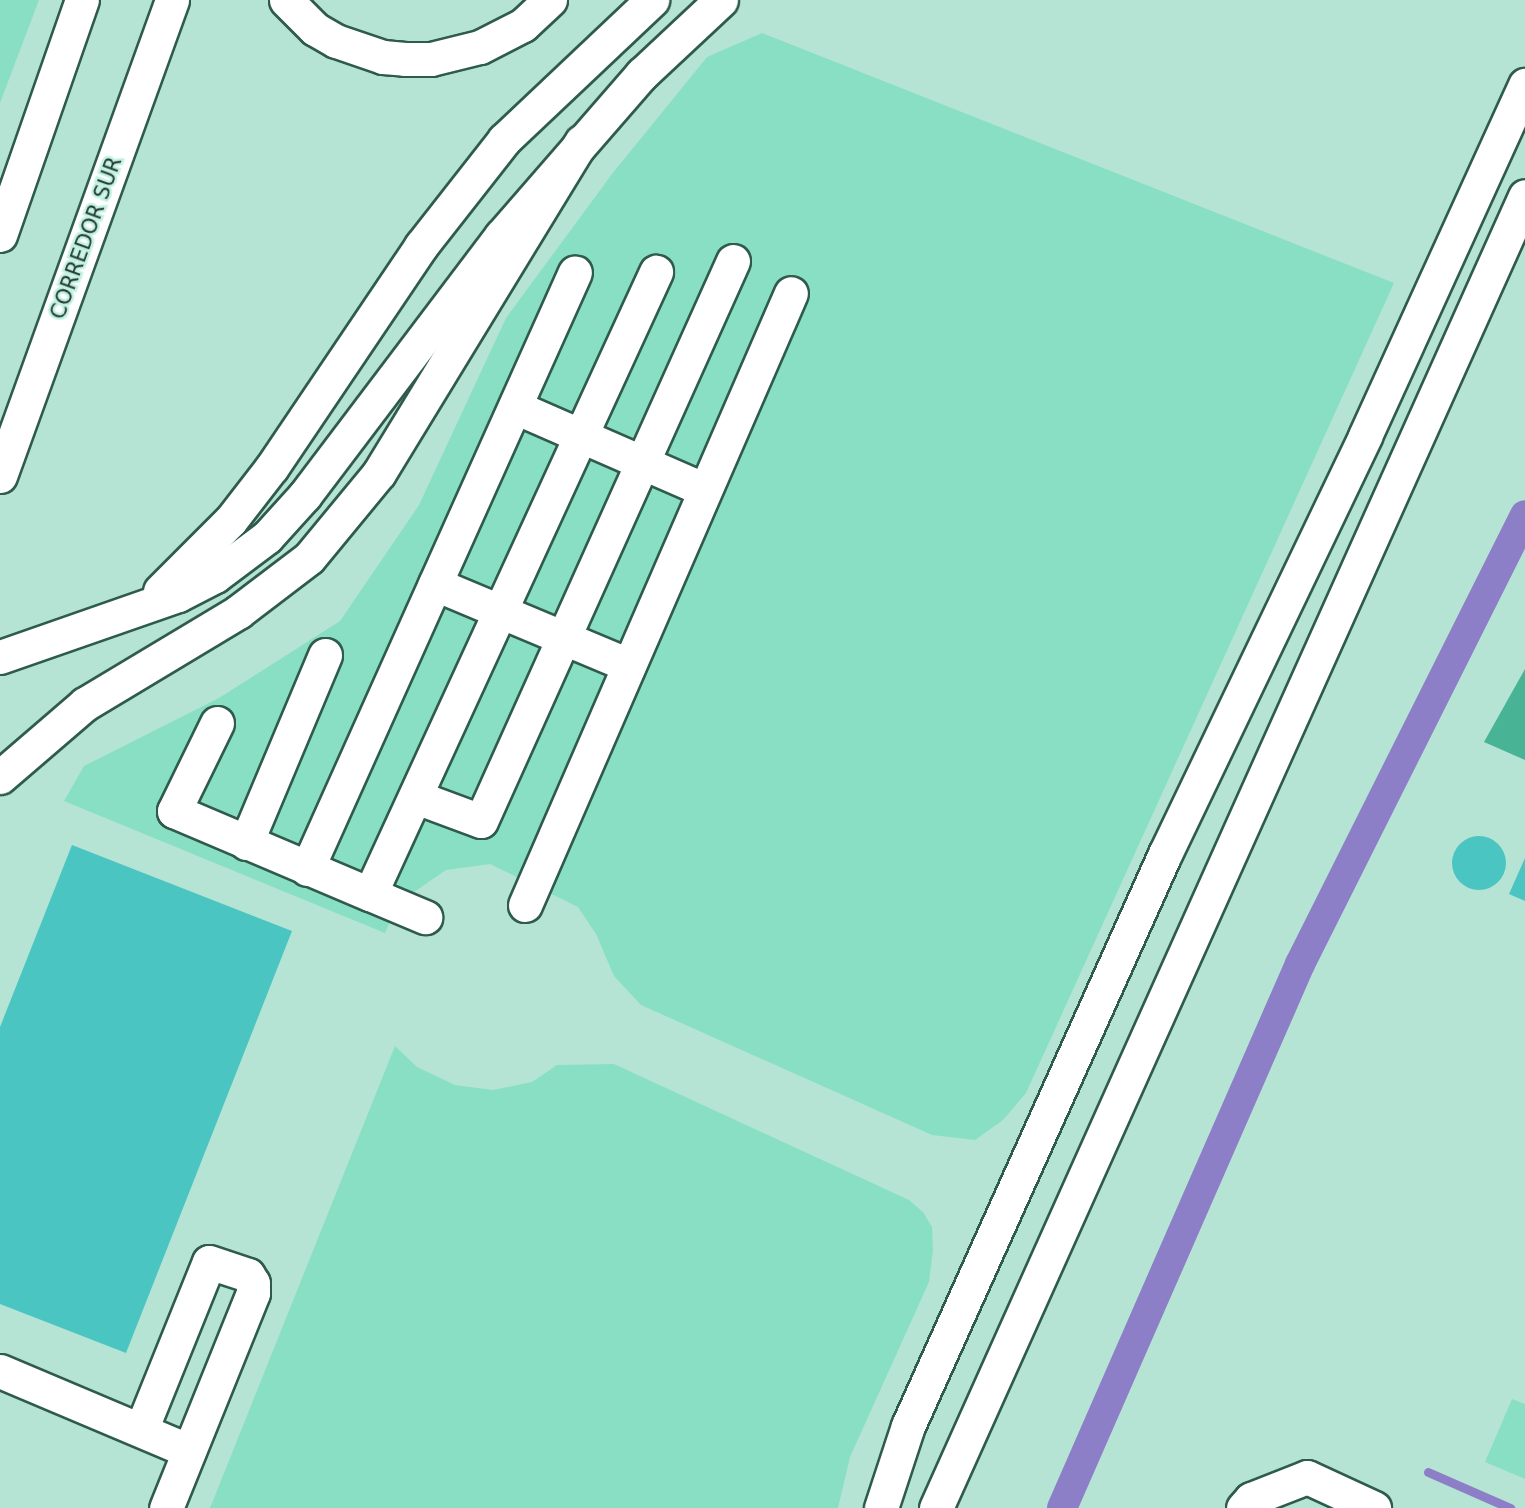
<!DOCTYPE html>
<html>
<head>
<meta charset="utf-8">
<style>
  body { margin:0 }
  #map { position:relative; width:1525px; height:1508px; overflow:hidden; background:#b5e4d4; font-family:"DejaVu Sans",sans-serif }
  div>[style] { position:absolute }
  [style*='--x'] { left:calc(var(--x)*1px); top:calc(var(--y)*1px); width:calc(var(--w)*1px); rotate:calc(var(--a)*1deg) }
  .green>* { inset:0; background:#89dfc4 }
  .forest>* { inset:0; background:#48b395 }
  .stream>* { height:9px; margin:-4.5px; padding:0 4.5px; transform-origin:4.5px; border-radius:4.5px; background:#8c7ec7 }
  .canal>* { height:30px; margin:-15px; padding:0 15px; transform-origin:15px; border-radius:15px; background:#8c7ec7 }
  .building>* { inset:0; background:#4ac5c1 }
  .round { border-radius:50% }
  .roads { filter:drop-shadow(2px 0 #2f5b4d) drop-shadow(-2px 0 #2f5b4d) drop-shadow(0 2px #2f5b4d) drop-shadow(0 -2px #2f5b4d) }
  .minor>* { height:33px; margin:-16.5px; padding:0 16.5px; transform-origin:16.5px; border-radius:16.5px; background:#fff }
  .highway>* { height:33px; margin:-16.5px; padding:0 16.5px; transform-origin:16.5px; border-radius:16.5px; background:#fff }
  span { translate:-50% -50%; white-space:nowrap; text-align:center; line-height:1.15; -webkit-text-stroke:5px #c2f2e1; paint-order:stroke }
  .street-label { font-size:21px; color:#263932 }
</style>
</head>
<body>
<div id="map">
  <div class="green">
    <div style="clip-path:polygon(0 0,39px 0,0 103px)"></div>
    <div style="clip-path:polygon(762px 33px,1394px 283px,1026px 1093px,1003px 1120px,975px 1140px,932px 1135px,641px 1005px,614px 976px,596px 934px,578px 907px,490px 864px,446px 870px,398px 903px,385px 933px,64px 801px,84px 766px,219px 698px,340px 621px,419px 505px,506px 318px,612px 174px,707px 57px)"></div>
    <div style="clip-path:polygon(395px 1046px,417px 1067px,455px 1085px,493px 1090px,532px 1082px,557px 1065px,614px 1064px,909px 1200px,923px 1212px,932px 1227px,933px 1250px,929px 1282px,850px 1457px,838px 1508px,210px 1508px)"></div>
    <div style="clip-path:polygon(1512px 1399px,1525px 1404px,1525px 1479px,1485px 1462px)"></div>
  </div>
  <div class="forest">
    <div style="clip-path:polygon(1525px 669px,1525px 760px,1484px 742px)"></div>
  </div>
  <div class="stream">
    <div style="--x:1428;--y:1472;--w:90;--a:23.7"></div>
  </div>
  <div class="canal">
    <div style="--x:1062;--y:1508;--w:594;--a:-66.37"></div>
    <div style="--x:1300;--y:964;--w:502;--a:-63.38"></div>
  </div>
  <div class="building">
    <div class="round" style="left:1452px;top:836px;width:54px;height:54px"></div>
    <div style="clip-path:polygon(72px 845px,292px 931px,126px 1353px,0 1304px,0 1027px)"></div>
    <div style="clip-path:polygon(1525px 858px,1525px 901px,1509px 894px)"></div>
  </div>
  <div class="roads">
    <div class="minor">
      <div style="--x:515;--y:407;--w:207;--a:23.6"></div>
      <div style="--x:435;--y:584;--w:210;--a:22.7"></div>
      <div style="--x:160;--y:591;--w:100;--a:-45"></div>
      <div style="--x:231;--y:520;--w:67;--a:-52.3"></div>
      <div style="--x:272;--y:467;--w:267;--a:-56"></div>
      <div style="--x:421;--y:246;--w:135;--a:-51.9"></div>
      <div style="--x:504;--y:140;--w:204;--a:-43.4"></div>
      <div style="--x:0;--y:657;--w:188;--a:-19.2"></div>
      <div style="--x:178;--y:595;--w:42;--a:-27.2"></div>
      <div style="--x:215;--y:576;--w:65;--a:-36.9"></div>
      <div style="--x:267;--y:537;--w:57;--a:-47.9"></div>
      <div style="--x:305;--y:495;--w:325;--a:-52.9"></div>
      <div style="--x:501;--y:236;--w:215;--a:-49"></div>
      <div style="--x:642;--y:74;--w:108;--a:-43.1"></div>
      <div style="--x:217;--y:723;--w:98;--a:116"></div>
      <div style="--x:174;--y:811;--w:213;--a:23"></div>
      <div style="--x:370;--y:894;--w:685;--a:-65.31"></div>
      <div style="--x:416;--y:797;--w:69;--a:20.3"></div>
      <div style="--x:481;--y:821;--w:614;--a:-65.77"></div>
      <div style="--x:246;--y:843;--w:204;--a:-67.2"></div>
      <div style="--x:307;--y:869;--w:654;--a:-65.82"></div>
      <div style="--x:370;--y:894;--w:60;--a:22.7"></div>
      <div style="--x:525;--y:905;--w:667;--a:-66.51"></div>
      <div style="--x:0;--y:1371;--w:205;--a:22.9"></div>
      <div style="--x:141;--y:1430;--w:181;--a:-68"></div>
      <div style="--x:209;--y:1262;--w:41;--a:18.4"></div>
      <div style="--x:248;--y:1275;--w:9;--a:58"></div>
      <div style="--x:253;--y:1283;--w:10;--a:90"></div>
      <div style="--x:253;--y:1293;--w:232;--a:112"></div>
      <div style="--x:881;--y:1508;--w:86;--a:-71.8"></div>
      <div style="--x:908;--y:1426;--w:627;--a:-65.81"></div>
      <div style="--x:1165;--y:854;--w:463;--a:-64.4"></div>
      <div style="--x:1365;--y:436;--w:386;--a:-65.5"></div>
      <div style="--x:936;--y:1508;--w:1438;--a:-65.82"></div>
      <div style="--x:1243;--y:1508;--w:12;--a:-48"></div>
      <div style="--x:1251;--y:1499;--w:60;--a:-21.4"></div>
      <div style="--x:1307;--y:1477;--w:74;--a:24.8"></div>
    </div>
    <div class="highway">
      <div style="--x:286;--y:0;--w:41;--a:45"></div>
      <div style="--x:315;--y:29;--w:24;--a:30"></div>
      <div style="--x:336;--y:41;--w:50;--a:18.8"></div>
      <div style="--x:383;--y:57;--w:22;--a:5"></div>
      <div style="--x:405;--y:59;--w:26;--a:0"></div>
      <div style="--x:431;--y:59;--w:50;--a:-13.8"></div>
      <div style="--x:480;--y:47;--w:48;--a:-27.1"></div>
      <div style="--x:523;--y:25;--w:37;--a:-43"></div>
      <div style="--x:0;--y:235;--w:249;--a:-70.8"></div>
      <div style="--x:0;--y:476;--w:506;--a:-70.13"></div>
      <div style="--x:0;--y:777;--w:112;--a:-40.7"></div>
      <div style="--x:85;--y:704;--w:179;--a:-31"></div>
      <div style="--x:238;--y:612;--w:89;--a:-37.3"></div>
      <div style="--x:309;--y:558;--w:110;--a:-50.5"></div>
      <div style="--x:379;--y:473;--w:388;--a:-58.6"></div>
    </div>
  </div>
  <div class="street-label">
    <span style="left:86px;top:238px;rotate:-70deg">CORREDOR SUR</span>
  </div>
</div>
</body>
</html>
